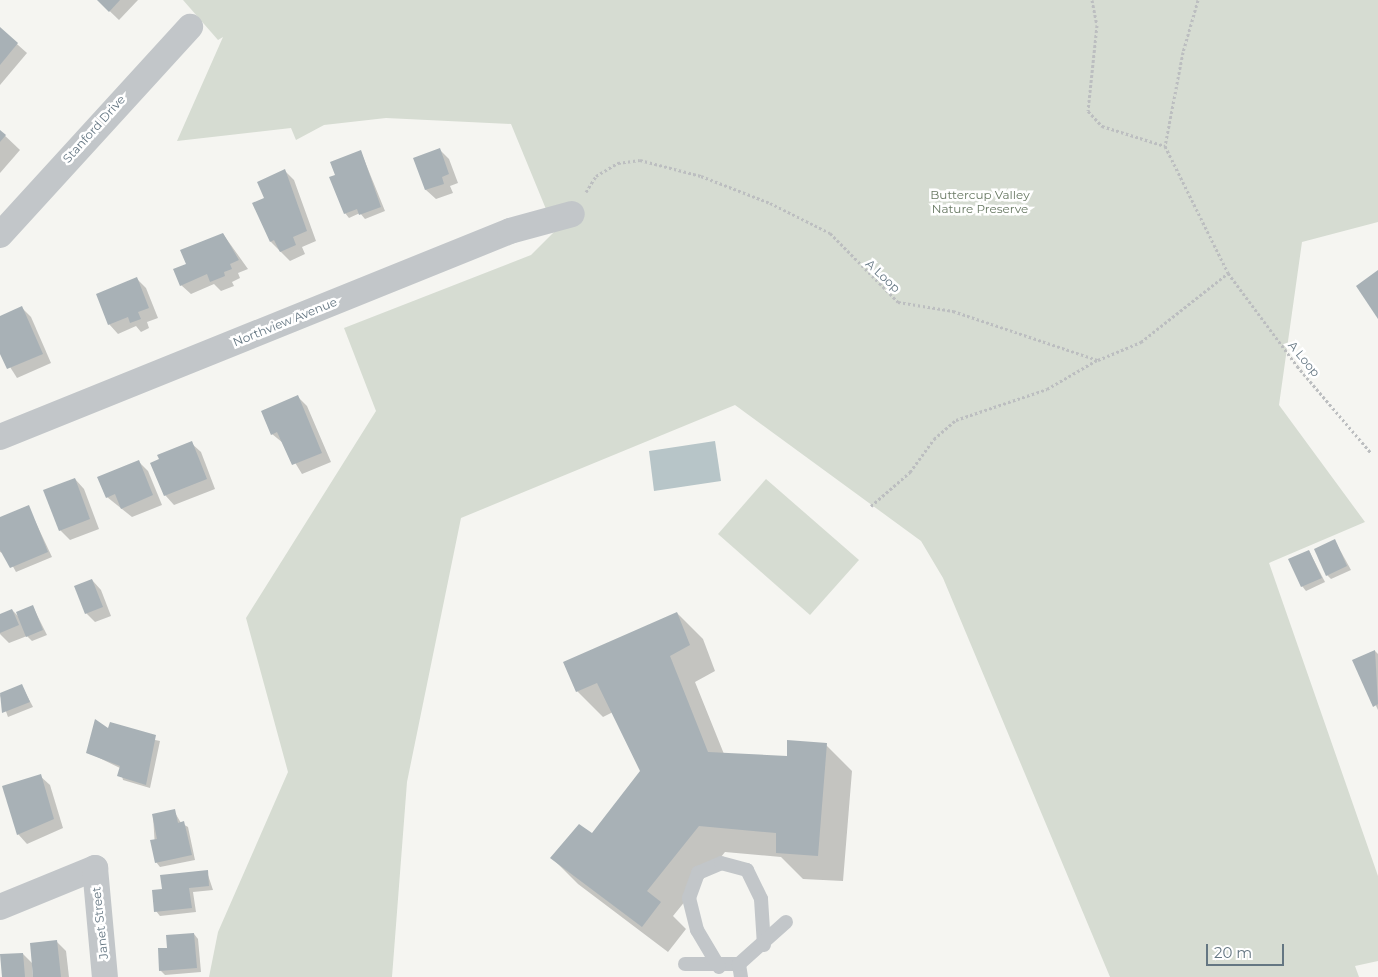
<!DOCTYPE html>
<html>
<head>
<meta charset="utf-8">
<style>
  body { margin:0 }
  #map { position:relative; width:1378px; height:977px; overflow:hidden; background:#f5f5f1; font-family:Montserrat,sans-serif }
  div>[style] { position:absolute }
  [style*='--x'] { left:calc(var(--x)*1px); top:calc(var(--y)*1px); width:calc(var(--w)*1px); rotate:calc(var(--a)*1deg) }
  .green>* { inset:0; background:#d6dcd2 }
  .water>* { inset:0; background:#b7c5c8 }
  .shadow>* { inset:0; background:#0003 }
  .building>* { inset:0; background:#a8b1b6 }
  .path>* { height:3px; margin-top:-1.5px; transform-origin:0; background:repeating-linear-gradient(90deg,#bcbec0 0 2.5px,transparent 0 5px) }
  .service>* { height:14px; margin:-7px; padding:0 7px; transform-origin:7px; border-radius:7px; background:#c2c6c9 }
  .minor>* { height:26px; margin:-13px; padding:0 13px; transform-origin:13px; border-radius:13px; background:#c2c6c9 }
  span { translate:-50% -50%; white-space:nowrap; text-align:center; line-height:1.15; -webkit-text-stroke:5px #fff; paint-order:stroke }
  .street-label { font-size:12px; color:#647682 }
  .park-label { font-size:12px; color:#687963 }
  .scale { position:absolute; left:1206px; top:944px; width:78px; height:22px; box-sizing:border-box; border:2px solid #647682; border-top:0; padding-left:6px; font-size:15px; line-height:18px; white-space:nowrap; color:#647682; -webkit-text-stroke:4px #fff; paint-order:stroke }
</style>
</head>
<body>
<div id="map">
  <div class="green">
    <div style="clip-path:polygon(183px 0,1378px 0,1378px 222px,1302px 242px,1279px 405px,1365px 522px,1269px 563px,1378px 876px,1378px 961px,1355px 966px,1359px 977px,1110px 977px,943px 578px,921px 541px,735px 405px,461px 518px,407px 782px,392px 977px,209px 977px,218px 932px,288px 772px,246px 618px,376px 411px,344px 328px,531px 255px,555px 231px,511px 124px,386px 118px,324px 125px,296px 140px,291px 128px,177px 141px,223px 37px,218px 40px)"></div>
    <div style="clip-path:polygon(766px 479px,859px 560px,810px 615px,718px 534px)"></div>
  </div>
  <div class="water">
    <div style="clip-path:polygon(715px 441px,721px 481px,654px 491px,649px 451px)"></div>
  </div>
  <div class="shadow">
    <div style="clip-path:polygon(98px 0,138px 0,119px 20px)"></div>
    <div style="clip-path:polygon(0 29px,27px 53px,0 85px)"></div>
    <div style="clip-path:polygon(0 131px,20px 150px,0 173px)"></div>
    <div style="clip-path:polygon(439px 149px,449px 159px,458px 183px,450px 186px,453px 193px,436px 199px,426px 190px,414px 159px)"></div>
    <div style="clip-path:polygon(361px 152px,385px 211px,365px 219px,360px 213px,349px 218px,345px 213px,336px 175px)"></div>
    <div style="clip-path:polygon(285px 171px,294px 180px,316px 241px,302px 247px,305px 254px,290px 261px,271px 242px,265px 199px)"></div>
    <div style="clip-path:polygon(223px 234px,248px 269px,238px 273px,240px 278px,232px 282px,234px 286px,221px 291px,214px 284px,191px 294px,181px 285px,187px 265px)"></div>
    <div style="clip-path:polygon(136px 278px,146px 288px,158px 318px,147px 322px,149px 328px,141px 332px,136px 326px,118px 334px,109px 324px)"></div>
    <div style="clip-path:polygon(22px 308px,31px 317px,51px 363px,17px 378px,0 351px,0 318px)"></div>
    <div style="clip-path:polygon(298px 397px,307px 406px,331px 462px,302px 474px,283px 443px,272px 434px)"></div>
    <div style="clip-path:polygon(191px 443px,201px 452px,215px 489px,174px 505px,165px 495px)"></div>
    <div style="clip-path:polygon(138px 461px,148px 471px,162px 505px,132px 517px,107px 497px)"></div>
    <div style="clip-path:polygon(75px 479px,84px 489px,99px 529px,70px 540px,60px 530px)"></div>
    <div style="clip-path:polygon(28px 506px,52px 557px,16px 572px,6px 554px,0 552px,0 518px)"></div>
    <div style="clip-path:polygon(1335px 541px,1351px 570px,1331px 579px,1327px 575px)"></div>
    <div style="clip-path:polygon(1309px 551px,1325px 582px,1306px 591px,1302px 586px)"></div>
    <div style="clip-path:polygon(92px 580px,101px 590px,111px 616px,95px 622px,86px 613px)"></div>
    <div style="clip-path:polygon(33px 607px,47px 635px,32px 641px,27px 636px,9px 643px,0 634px,0 615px,12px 610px,20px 618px)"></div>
    <div style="clip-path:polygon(677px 613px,703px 639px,715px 671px,695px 682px,724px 754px,788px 757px,826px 745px,852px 771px,843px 881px,803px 879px,781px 857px,725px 852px,673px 916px,686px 929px,668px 952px,578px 884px,552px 858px,592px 835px,642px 771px,613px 712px,603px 717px,577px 691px)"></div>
    <div style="clip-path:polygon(1375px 651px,1378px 654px,1378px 710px,1354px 660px)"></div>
    <div style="clip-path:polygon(22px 686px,33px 707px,8px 717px,0 695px)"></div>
    <div style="clip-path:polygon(108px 730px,160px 741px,150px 788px,123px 780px,120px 768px,87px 752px)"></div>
    <div style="clip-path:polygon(40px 776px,50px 785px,63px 828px,27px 844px,18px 834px)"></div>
    <div style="clip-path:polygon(174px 811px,181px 823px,188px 827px,195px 860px,160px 867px,156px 862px,153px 816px)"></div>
    <div style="clip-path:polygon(207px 872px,213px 890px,193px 892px,196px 912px,160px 916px,156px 911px,163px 890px)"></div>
    <div style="clip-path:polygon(194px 934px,198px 939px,201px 972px,165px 975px,161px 971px,168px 949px)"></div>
    <div style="clip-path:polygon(57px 942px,66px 951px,69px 977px,36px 977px)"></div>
    <div style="clip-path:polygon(23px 954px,32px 963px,33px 977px,3px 977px)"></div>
  </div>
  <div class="building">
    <div style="clip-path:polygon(97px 0,120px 0,109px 12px)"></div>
    <div style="clip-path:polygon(0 27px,18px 43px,0 65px)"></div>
    <div style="clip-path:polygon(0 130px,6px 135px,0 142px)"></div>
    <div style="clip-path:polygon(440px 148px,449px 174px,442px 177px,444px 184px,425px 190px,413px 158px)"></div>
    <div style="clip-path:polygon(361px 150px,381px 207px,359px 215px,357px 209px,344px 214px,329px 177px,335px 175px,330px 162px)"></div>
    <div style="clip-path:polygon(285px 169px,307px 231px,293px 237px,296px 245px,280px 252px,274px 240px,270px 242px,252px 203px,264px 198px,257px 182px)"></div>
    <div style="clip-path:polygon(223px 233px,239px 260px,230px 264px,232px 269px,224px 272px,225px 276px,210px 282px,207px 274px,180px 286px,173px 269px,186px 264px,180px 250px)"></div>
    <div style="clip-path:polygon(1378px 270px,1378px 319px,1356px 286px)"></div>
    <div style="clip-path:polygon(137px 277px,149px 308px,138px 312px,141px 319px,130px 323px,128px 317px,108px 325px,96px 294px)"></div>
    <div style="clip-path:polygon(22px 306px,43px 354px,7px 369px,0 354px,0 316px)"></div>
    <div style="clip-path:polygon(298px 395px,322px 453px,292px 465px,277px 432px,271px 435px,261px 411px)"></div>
    <div style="clip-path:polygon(192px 441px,207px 479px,164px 496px,150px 463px,159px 459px,157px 455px)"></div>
    <div style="clip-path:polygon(139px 460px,153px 495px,121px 509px,115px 494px,106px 498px,97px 477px)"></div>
    <div style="clip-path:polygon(75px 478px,90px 519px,59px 531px,43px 490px)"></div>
    <div style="clip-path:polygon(29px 505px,48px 552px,10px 568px,0 550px,0 517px)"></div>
    <div style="clip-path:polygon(1335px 539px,1347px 566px,1326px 576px,1314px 549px)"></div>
    <div style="clip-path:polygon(1309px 550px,1322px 578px,1301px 587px,1288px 559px)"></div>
    <div style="clip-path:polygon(92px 579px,103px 607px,85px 614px,74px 586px)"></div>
    <div style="clip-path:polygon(33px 605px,43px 630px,26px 637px,16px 612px)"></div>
    <div style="clip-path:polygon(12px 609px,19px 625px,0 633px,0 614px)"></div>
    <div style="clip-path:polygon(677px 612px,690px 645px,670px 656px,708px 752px,787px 756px,787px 740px,827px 743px,818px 856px,776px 853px,776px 833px,699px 826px,647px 891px,661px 902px,642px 927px,550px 858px,579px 824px,592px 833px,640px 771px,597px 683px,576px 692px,563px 662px)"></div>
    <div style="clip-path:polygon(1375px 650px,1378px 704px,1373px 707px,1352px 660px)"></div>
    <div style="clip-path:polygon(22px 684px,30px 702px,2px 713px,0 693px)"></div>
    <div style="clip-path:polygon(95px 719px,108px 728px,110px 722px,156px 735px,146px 785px,117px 776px,120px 766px,86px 753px)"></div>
    <div style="clip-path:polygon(41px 774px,54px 819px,17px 835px,2px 786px)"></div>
    <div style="clip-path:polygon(175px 809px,178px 823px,184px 821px,192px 855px,155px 863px,150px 840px,157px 839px,152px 814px)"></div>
    <div style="clip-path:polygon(208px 870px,209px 886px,189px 888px,192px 908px,154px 912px,152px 890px,162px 889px,160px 875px)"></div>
    <div style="clip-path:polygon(194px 933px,197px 968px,159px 971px,158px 948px,167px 948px,166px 935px)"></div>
    <div style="clip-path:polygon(57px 940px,61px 977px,33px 977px,30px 943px)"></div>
    <div style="clip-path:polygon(23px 953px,25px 977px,2px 977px,0 954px)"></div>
  </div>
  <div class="path">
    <div style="--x:1092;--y:0;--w:25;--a:79"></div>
    <div style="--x:1097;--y:25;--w:86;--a:96"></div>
    <div style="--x:1088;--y:111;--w:21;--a:47"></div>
    <div style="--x:1102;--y:126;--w:66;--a:17.6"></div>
    <div style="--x:1198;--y:0;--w:54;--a:106.1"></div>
    <div style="--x:1183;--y:52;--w:96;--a:100.8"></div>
    <div style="--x:1165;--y:146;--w:142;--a:63.6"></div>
    <div style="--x:1228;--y:273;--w:116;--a:53.4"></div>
    <div style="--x:1297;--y:366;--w:114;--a:49.6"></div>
    <div style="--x:586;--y:192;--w:19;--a:-58"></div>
    <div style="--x:596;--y:176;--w:26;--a:-31"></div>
    <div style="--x:618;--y:163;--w:22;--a:-8"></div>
    <div style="--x:640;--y:160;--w:63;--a:14.7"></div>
    <div style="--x:701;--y:176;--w:74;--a:21.4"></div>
    <div style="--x:770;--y:203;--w:67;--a:26.6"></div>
    <div style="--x:830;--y:233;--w:97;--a:45.4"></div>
    <div style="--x:898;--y:302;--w:56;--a:9.3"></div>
    <div style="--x:953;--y:311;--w:153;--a:18.7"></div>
    <div style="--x:1098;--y:360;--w:47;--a:-22.7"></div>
    <div style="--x:1141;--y:342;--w:111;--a:-38.4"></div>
    <div style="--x:871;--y:506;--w:52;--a:-41.1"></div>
    <div style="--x:910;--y:472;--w:41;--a:-54"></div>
    <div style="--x:934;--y:439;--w:29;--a:-41"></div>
    <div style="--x:956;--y:420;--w:96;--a:-18.8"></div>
    <div style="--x:1047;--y:389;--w:58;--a:-30.1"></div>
  </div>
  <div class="service">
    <div style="--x:685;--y:964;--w:54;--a:0"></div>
    <div style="--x:719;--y:967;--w:43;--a:-120.7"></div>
    <div style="--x:697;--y:930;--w:33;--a:-104"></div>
    <div style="--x:689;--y:898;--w:27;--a:-70"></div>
    <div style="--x:698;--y:873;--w:25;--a:-23"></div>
    <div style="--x:721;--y:863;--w:27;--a:15"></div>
    <div style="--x:747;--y:870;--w:32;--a:64"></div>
    <div style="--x:761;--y:899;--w:46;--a:86.3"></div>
    <div style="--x:741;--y:977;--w:13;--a:-99"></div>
    <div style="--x:739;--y:964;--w:63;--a:-41.8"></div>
  </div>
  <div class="minor">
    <div style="--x:0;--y:235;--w:282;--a:-47.6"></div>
    <div style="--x:0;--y:437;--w:550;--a:-21.99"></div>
    <div style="--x:510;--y:231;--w:64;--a:-15.3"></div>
    <div style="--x:0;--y:907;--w:103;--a:-22.3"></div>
    <div style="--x:95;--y:868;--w:109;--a:84.8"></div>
  </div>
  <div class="street-label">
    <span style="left:94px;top:129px;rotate:-48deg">Stanford Drive</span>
    <span style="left:883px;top:276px;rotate:43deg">A Loop</span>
    <span style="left:285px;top:322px;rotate:-22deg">Northview Avenue</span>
    <span style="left:1304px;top:359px;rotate:50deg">A Loop</span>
    <span style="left:100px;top:923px;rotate:-96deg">Janet Street</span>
  </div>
  <div class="park-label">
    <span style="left:980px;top:202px">Buttercup Valley<br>Nature Preserve</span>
  </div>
  <div class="scale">20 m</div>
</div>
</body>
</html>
